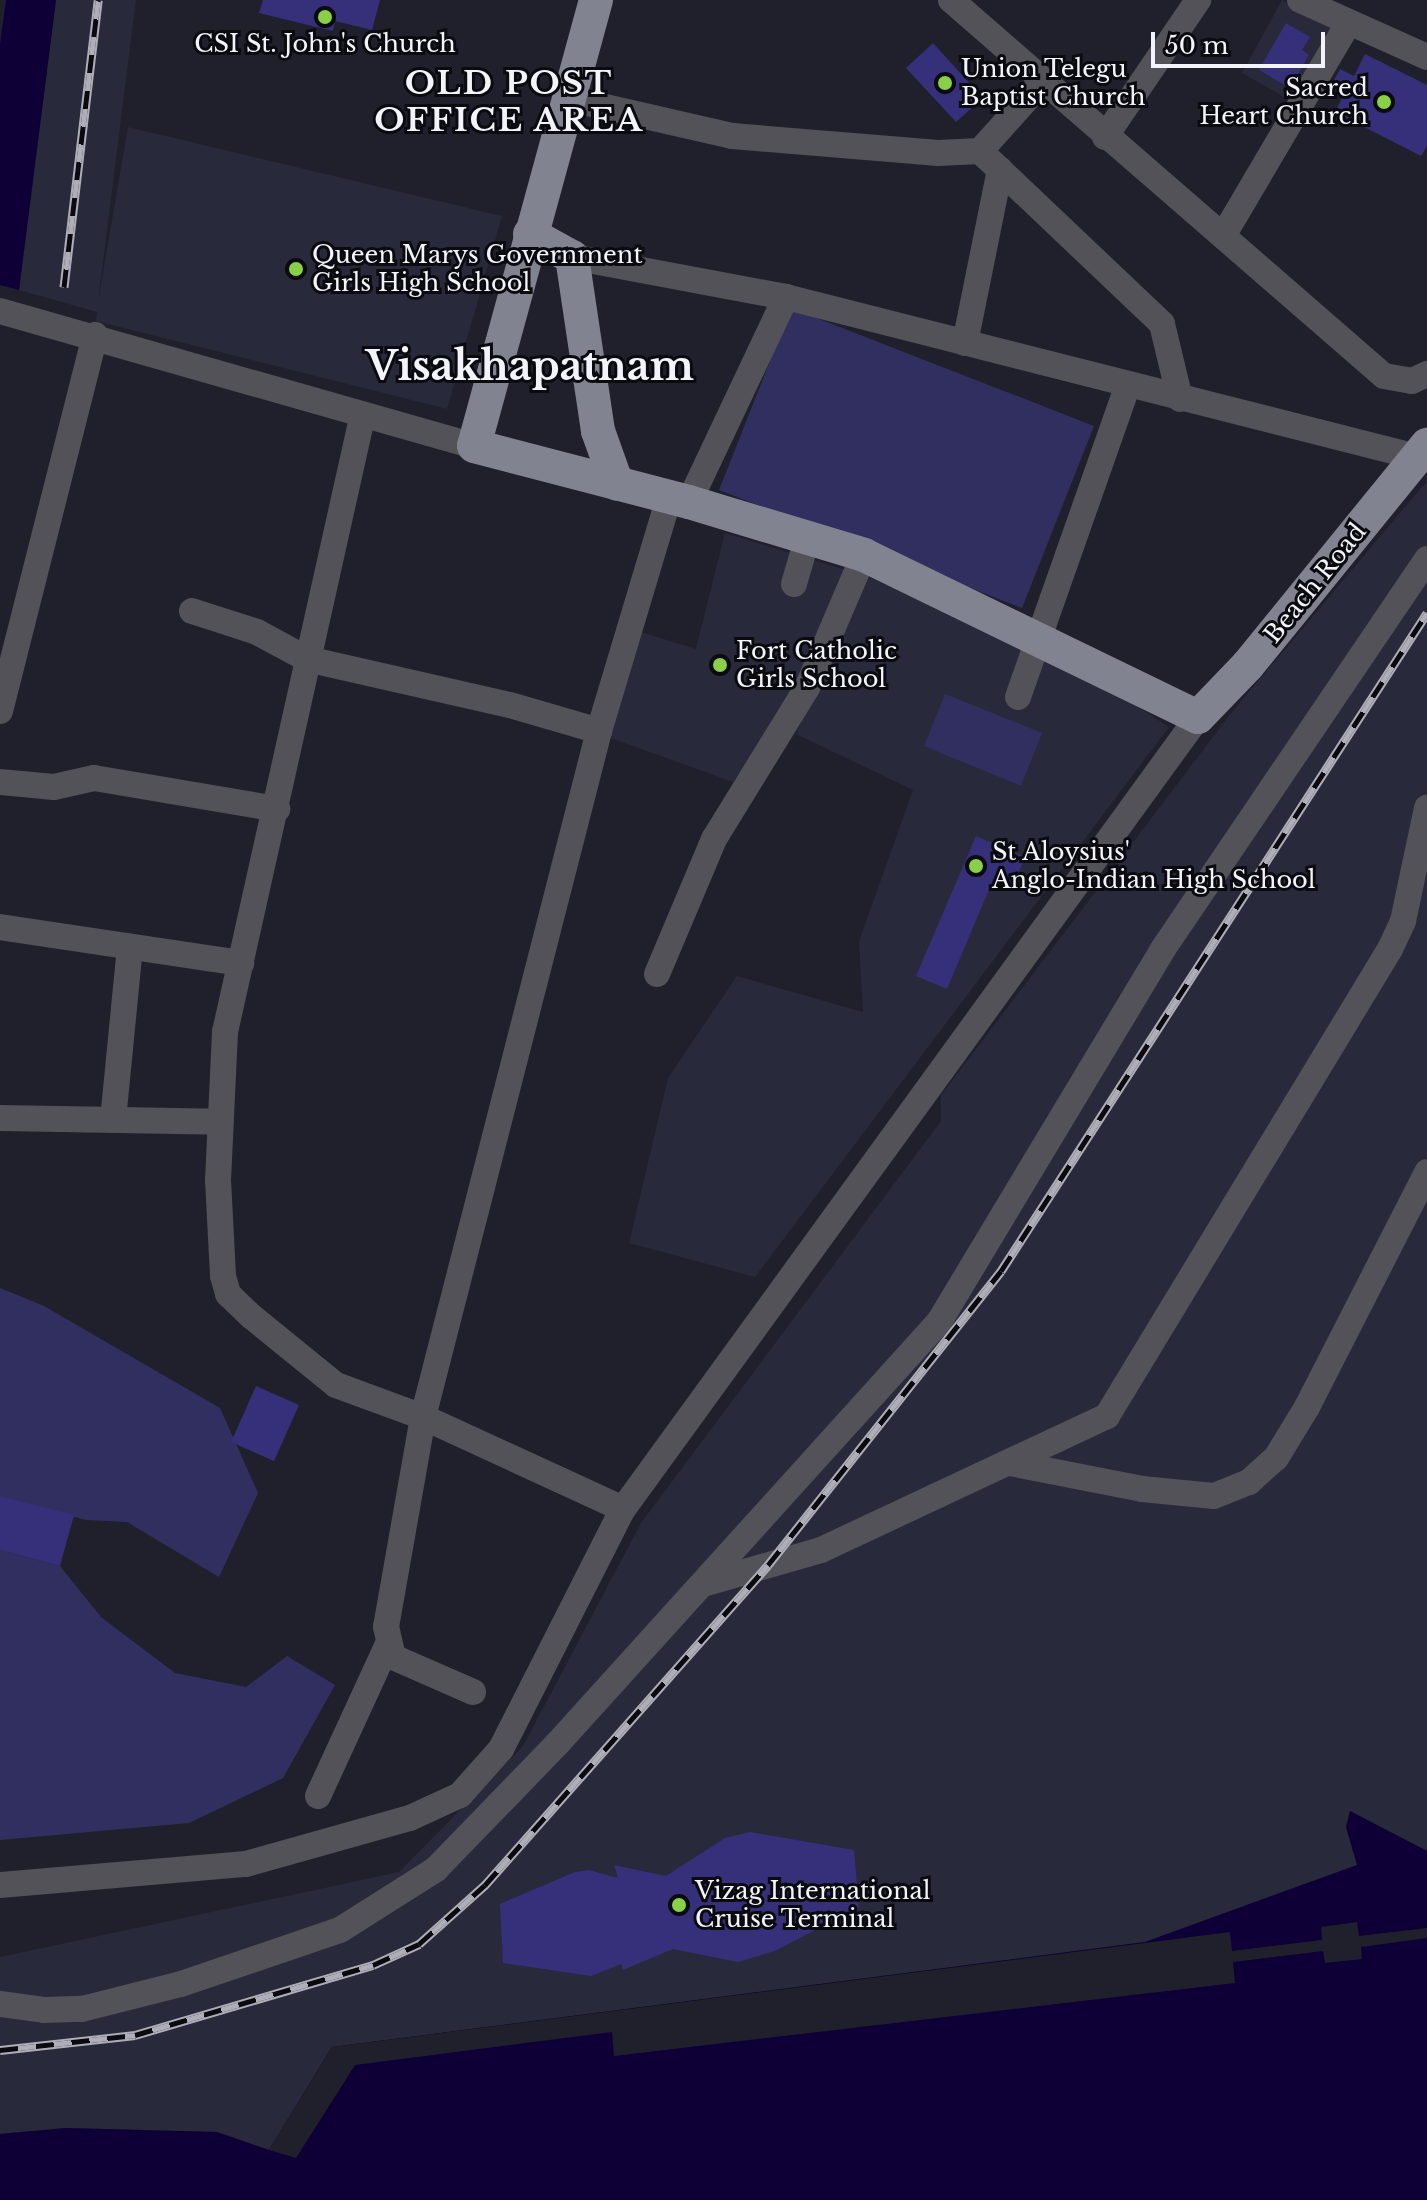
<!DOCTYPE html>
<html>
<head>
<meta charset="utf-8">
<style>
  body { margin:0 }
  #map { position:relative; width:1427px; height:2200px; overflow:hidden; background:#1f202b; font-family:"Libre Baskerville",serif }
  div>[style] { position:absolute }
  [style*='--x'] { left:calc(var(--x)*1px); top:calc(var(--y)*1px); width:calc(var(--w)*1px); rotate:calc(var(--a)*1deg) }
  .built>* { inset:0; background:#28293a }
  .green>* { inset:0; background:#312f60 }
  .water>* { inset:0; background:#0e0037 }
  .pier>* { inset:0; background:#1f202b }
  .building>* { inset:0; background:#362f7a }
  .minor>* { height:26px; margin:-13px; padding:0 13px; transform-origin:13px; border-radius:13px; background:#525258 }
  .major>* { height:34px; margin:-17px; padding:0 17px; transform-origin:17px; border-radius:17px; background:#828390 }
  .rail>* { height:9px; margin-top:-4.5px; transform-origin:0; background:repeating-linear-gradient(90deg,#0a0a0f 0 18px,#adaeb7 0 36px); box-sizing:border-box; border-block:2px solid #adaeb7 }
  .dots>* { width:22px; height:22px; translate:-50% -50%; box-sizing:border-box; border:4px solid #0a0a0f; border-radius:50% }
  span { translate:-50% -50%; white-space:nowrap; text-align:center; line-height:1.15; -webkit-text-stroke:6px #0a0a0f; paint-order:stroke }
  .poi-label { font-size:24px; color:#f2f3fb }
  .left { translate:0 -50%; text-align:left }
  .right { translate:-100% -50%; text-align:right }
  .street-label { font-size:24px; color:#f2f3fb }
  .district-label { font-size:32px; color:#f2f3fb; font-weight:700; letter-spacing:2px }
  .town-label { font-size:40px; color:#f2f3fb; font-weight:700 }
  .scale { position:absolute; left:1151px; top:32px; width:174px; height:36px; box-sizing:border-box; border:4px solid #f2f3fb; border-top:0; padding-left:10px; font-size:24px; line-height:28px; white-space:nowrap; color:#f2f3fb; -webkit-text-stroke:6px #0a0a0f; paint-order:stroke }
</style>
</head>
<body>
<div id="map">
  <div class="built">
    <div style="clip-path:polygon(56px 0,136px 0,98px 302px,128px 127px,502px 216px,447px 409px,96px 321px,97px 312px,19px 290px)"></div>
    <div style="clip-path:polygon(1282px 0,1338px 28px,1295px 103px,1242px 73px)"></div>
    <div style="clip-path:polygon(1427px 481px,1427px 1851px,1350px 1811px,1346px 1827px,1358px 1865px,1145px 1942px,332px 2047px,269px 2150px,217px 2132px,66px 2128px,0 2134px,0 1957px,399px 1872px,523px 1746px,641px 1523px,941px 1121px,941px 1095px,1232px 712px)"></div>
    <div style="clip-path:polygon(725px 533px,849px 571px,802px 681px,733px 782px,608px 737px,641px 632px,696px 649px)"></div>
    <div style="clip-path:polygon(864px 575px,1090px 676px,1169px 727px,755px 1277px,629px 1243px,668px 1078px,737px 976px,863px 1012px,859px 941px,913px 790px,796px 734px)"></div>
  </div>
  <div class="green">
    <div style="clip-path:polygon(791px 308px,1094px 426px,1022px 608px,719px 490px)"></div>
    <div style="clip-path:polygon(945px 694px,1042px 733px,1021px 786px,924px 746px)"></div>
    <div style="clip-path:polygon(0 1288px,44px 1306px,220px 1408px,258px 1493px,219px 1577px,127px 1522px,86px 1520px,0 1496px)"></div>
    <div style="clip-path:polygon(0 1550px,60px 1566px,101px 1617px,175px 1673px,246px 1687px,287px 1656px,335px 1685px,283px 1778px,189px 1823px,0 1840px)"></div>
  </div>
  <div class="water">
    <div style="clip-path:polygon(6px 0,56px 0,19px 290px,0 285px,0 44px)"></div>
    <div style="clip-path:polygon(1350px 1811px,1427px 1851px,1427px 2200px,0 2200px,0 2134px,66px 2128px,217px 2132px,269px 2150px,332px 2047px,1145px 1942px,1357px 1865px,1346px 1827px)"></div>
  </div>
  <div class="pier">
    <div style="clip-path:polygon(1357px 1922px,1359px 1936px,1427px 1928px,1427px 1938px,1361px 1947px,1362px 1959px,1325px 1963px,1323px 1951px,1233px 1962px,1235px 1983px,614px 2056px,612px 2032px,355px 2065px,296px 2158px,269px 2150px,332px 2047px,1230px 1932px,1232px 1951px,1322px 1940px,1321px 1927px)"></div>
  </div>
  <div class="building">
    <div style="clip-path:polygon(263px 0,380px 0,372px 30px,335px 21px,333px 31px,259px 13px)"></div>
    <div style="clip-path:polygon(1286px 23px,1310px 37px,1302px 50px,1309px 55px,1290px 88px,1259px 70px)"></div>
    <div style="clip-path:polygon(933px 43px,983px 98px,956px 122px,906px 68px)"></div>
    <div style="clip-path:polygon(1365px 54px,1427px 85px,1427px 146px,1421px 156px,1335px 112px,1345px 92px,1332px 84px,1340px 69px,1354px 76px)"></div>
    <div style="clip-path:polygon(976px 836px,1025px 857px,1013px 886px,994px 878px,947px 989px,916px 976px)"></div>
    <div style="clip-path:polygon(256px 1386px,299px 1405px,274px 1461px,231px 1442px)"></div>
    <div style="clip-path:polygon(0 1496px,74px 1515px,60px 1566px,0 1550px)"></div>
    <div style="clip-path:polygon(750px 1832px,854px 1850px,859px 1907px,775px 1951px,738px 1962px,673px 1949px,623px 1970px,621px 1964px,591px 1976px,503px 1963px,500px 1904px,575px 1872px,589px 1870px,618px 1878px,614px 1865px,666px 1876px,725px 1838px)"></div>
  </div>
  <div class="minor">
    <div style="--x:951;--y:0;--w:573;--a:40.97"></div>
    <div style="--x:1384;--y:376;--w:28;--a:10"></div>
    <div style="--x:1412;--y:381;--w:17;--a:-25"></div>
    <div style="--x:1300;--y:0;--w:139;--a:24.2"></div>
    <div style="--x:566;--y:98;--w:170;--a:12.9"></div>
    <div style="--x:732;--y:136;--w:207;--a:4.7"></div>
    <div style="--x:938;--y:153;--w:42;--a:-2.7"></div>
    <div style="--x:980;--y:151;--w:94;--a:-48"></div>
    <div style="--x:1105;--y:137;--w:166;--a:-55.8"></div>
    <div style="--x:980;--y:151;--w:251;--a:43.5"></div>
    <div style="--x:1162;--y:324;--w:77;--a:76.5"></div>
    <div style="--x:1223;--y:236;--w:246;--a:-59.5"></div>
    <div style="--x:572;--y:257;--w:218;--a:10.6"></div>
    <div style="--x:786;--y:297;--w:651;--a:14.23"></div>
    <div style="--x:0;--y:311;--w:493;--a:15.9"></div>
    <div style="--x:965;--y:343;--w:177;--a:-78.6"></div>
    <div style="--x:362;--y:418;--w:629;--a:102.58"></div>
    <div style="--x:225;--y:1032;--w:148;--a:92.7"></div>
    <div style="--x:218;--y:1180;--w:96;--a:87"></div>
    <div style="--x:223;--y:1276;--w:19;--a:74"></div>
    <div style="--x:228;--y:1294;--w:32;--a:44"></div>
    <div style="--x:251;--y:1316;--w:109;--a:39.1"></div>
    <div style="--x:336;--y:1385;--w:93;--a:20.2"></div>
    <div style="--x:423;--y:1417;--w:220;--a:24.7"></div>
    <div style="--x:689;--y:502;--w:227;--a:-64.7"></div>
    <div style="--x:794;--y:584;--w:47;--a:-73.9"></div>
    <div style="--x:192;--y:611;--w:68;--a:17.9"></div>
    <div style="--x:257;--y:632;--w:57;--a:28.4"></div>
    <div style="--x:307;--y:659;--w:208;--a:12.8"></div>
    <div style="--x:510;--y:705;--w:93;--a:16.3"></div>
    <div style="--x:1018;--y:697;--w:331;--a:-70.6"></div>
    <div style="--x:0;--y:711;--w:388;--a:-75.8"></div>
    <div style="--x:0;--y:782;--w:54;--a:5.3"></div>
    <div style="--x:54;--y:787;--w:41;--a:-12.7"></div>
    <div style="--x:94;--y:778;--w:186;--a:9.6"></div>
    <div style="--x:0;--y:927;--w:244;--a:8.5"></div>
    <div style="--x:657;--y:974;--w:147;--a:-67.1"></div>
    <div style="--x:714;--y:839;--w:177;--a:-58.4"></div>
    <div style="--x:807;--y:688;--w:145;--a:-66.8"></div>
    <div style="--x:0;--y:1118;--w:220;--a:1"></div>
    <div style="--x:113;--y:1120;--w:174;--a:-84.4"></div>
    <div style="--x:1010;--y:1463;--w:135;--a:11.1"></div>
    <div style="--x:1142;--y:1489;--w:72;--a:5.6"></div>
    <div style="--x:1214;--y:1496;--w:38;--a:-22"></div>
    <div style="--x:1249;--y:1482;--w:36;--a:-42"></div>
    <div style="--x:1276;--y:1458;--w:60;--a:-58.7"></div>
    <div style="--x:1307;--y:1407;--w:264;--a:-62.9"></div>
    <div style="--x:703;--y:1584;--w:123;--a:-16.1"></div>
    <div style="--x:821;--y:1550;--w:316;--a:-25.1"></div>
    <div style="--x:1107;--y:1416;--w:546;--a:-58.78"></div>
    <div style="--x:1390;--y:949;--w:31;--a:-65"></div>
    <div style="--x:1403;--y:921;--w:116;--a:-78"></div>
    <div style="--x:473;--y:1692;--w:87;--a:-156.4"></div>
    <div style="--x:393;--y:1657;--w:31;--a:-103"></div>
    <div style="--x:386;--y:1627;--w:213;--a:-80"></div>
    <div style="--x:423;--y:1417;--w:708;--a:-75.61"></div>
    <div style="--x:599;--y:731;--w:244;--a:-73.3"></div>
    <div style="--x:318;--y:1796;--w:165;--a:-65.3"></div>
    <div style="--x:0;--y:1885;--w:247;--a:-4.9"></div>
    <div style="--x:246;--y:1864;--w:170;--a:-15.7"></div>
    <div style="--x:410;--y:1818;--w:55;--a:-24.7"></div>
    <div style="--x:460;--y:1795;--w:62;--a:-48.3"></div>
    <div style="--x:501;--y:1749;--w:269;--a:-63.1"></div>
    <div style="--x:623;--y:1509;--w:979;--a:-54.02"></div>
    <div style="--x:0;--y:2004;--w:44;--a:7.8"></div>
    <div style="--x:44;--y:2010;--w:38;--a:-2"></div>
    <div style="--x:82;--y:2009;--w:102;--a:-14.2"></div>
    <div style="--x:181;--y:1984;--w:168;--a:-18.8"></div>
    <div style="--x:340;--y:1930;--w:114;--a:-32.4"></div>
    <div style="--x:436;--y:1869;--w:175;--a:-45.9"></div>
    <div style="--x:558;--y:1743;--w:568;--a:-47.86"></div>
    <div style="--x:939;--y:1322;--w:435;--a:-59"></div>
    <div style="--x:1163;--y:949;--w:471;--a:-55.9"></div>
  </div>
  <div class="major">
    <div style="--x:596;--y:0;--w:462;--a:105.3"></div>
    <div style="--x:474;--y:446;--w:222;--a:14.6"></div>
    <div style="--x:689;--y:502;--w:183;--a:16.8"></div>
    <div style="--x:864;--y:555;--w:371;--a:25.9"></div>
    <div style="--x:1198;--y:717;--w:72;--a:-46.1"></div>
    <div style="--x:1248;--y:665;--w:284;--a:-50.9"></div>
    <div style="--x:530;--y:234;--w:48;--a:28.7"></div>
    <div style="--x:572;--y:257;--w:176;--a:81.5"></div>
    <div style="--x:598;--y:431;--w:56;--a:70.3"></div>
  </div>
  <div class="rail">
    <div style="--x:64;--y:287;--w:289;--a:-83.2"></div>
    <div style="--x:0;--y:2050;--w:136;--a:-6.3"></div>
    <div style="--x:135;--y:2035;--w:248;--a:-16.4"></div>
    <div style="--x:373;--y:1965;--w:51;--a:-24.5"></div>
    <div style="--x:419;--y:1944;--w:89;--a:-41.8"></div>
    <div style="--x:485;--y:1885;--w:427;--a:-48.5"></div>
    <div style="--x:768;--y:1565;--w:375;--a:-51.6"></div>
    <div style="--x:1001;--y:1271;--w:784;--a:-57.08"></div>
  </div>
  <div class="dots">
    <div style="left:325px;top:17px;background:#89cf48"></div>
    <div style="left:945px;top:83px;background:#89cf48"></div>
    <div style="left:1384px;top:102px;background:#89cf48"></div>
    <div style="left:296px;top:269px;background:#89cf48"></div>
    <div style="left:720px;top:665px;background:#89cf48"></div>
    <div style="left:976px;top:866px;background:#89cf48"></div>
    <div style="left:679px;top:1905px;background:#89cf48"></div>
  </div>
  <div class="poi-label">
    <span style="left:325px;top:44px">CSI St. John's Church</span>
    <span class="left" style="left:961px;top:83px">Union Telegu<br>Baptist Church</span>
    <span class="right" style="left:1368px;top:102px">Sacred<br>Heart Church</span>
    <span class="left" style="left:312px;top:269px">Queen Marys Government<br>Girls High School</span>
    <span class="left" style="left:736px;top:665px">Fort Catholic<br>Girls School</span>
    <span class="left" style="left:992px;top:866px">St Aloysius'<br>Anglo-Indian High School</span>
    <span class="left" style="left:695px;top:1905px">Vizag International<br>Cruise Terminal</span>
  </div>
  <div class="street-label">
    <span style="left:1315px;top:583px;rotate:-51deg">Beach Road</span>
  </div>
  <div class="district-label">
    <span style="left:509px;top:102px">OLD POST<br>OFFICE AREA</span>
  </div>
  <div class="town-label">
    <span style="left:530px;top:366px">Visakhapatnam</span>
  </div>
  <div class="scale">50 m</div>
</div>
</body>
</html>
